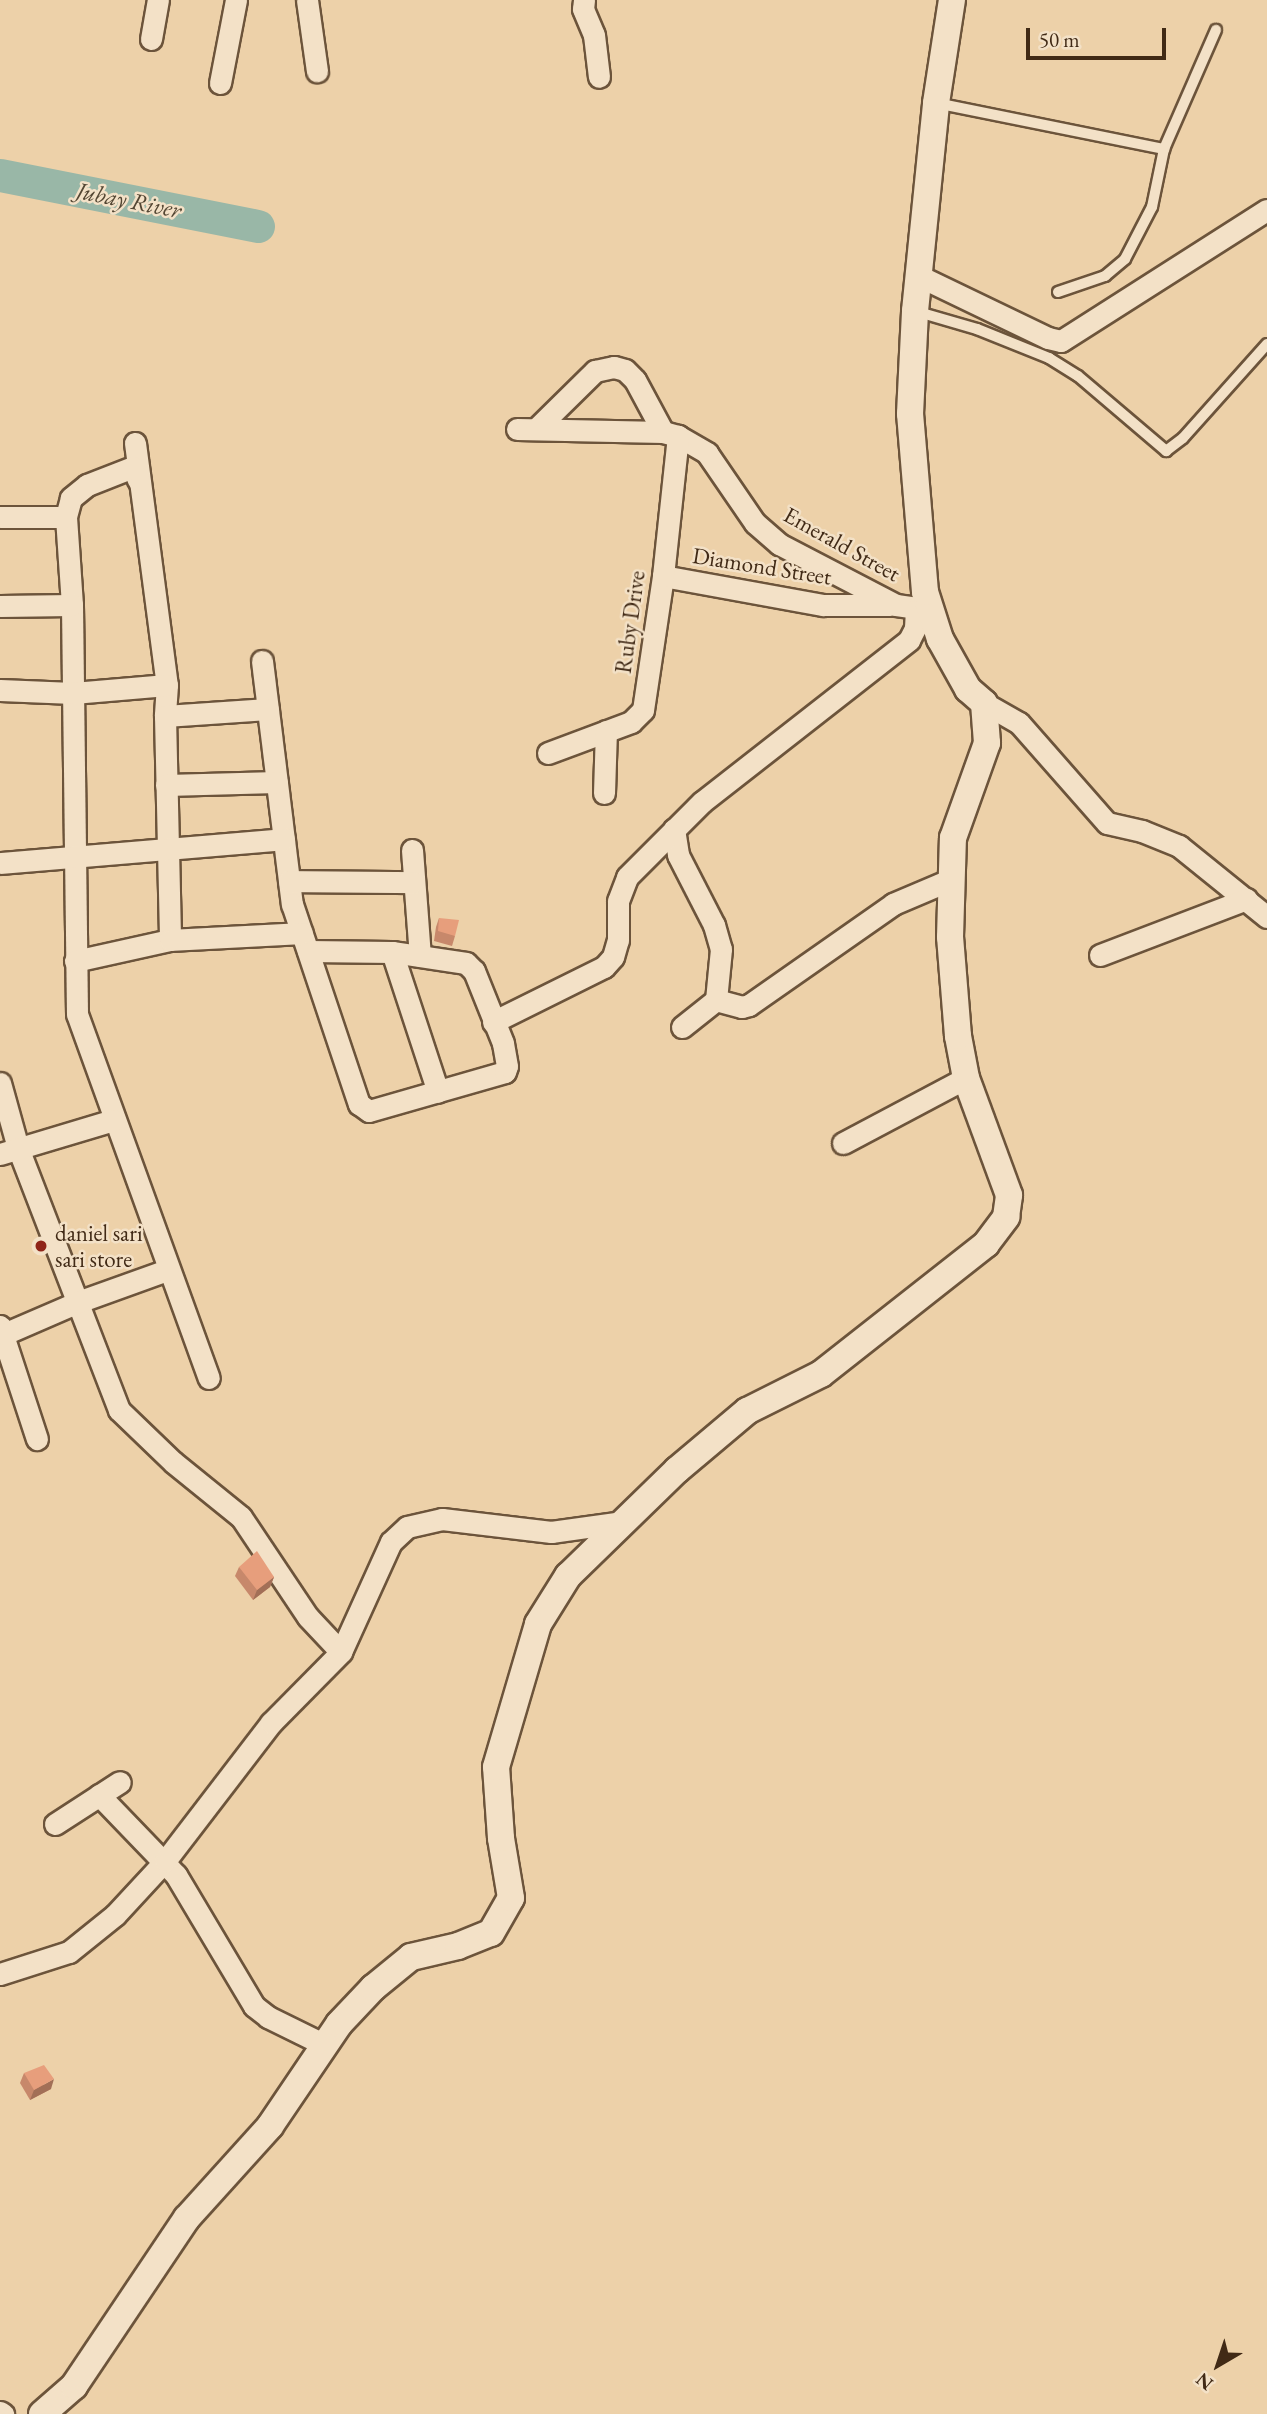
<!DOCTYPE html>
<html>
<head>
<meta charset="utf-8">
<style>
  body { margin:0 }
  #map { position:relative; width:1267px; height:2414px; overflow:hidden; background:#edd1a9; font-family:"EB Garamond",serif }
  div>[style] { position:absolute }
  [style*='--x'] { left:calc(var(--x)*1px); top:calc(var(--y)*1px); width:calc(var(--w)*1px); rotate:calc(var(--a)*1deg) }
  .river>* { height:33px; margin:-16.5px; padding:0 16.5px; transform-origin:16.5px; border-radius:16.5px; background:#99b7a7 }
  .roads { filter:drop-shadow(2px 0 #6c543b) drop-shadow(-2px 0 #6c543b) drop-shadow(0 2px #6c543b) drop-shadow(0 -2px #6c543b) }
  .service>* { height:10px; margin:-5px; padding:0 5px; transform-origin:5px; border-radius:5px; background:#f3e1c7 }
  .minor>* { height:21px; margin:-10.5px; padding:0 10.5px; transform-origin:10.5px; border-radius:10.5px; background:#f3e1c7 }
  .tertiary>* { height:26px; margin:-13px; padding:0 13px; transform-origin:13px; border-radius:13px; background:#f3e1c7 }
  .wall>* { inset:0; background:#c7886b }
  .shaded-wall>* { inset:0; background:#a26f57 }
  .building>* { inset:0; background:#e79e7c }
  .dots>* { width:19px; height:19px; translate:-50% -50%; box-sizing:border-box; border:4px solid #f3e1c7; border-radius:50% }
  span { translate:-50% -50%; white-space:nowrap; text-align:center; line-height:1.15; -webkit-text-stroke:5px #f3e1c7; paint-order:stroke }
  .street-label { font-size:23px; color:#412a16 }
  .poi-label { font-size:23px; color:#412a16 }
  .left { translate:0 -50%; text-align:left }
  .water-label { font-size:24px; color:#534633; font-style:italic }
  .north { position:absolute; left:1183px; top:2330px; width:70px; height:70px; -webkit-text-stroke:5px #f3e1c7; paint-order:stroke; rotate:219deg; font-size:19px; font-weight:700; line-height:28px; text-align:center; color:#412a16 }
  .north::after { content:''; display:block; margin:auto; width:24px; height:32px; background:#412a16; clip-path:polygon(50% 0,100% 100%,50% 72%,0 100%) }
  .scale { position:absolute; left:1026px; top:28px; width:140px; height:32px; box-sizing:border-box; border:4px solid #412a16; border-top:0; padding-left:9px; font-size:21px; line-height:24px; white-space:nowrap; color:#412a16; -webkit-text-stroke:5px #f3e1c7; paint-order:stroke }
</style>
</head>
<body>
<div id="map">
  <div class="river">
    <div style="--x:0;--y:175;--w:263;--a:11.2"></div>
  </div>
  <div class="roads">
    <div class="service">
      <div style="--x:936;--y:103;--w:233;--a:11.4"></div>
      <div style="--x:1164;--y:149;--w:130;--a:-66.4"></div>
      <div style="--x:1058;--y:292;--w:50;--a:-18.8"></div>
      <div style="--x:1105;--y:276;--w:26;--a:-40"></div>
      <div style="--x:1125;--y:259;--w:59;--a:-62.6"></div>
      <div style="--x:1152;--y:207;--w:59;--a:-78.3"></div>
      <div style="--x:915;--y:311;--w:65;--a:16.2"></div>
      <div style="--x:977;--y:329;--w:78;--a:21.9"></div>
      <div style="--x:1049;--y:358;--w:34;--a:32"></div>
      <div style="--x:1078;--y:376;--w:116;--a:40.4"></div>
      <div style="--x:1166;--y:451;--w:21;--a:-37"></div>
      <div style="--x:1183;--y:438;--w:126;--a:-48.2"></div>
    </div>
    <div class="minor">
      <div style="--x:307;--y:0;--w:72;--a:82"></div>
      <div style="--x:584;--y:0;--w:9;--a:96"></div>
      <div style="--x:583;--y:9;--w:28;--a:67"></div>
      <div style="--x:594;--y:35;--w:42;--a:83.2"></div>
      <div style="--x:151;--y:39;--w:40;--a:-80"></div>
      <div style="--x:220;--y:83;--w:85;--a:-79.1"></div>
      <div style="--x:919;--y:276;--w:143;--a:25.7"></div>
      <div style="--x:1048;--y:338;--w:13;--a:13"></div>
      <div style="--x:1061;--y:341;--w:244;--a:-32.5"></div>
      <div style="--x:517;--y:429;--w:146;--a:1.2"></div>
      <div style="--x:663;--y:432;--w:16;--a:15"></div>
      <div style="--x:678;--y:436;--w:34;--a:30"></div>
      <div style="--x:707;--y:453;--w:85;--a:55.6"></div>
      <div style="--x:755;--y:523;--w:32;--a:41"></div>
      <div style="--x:779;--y:544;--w:132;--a:27.5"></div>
      <div style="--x:896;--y:605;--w:34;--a:8"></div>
      <div style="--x:536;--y:429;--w:83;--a:-44.5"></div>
      <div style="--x:595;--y:371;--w:19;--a:-12"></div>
      <div style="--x:614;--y:367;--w:11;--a:15"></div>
      <div style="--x:625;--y:370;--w:14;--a:45"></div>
      <div style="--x:635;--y:380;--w:59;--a:61.7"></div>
      <div style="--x:135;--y:443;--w:244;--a:82.5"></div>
      <div style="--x:167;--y:685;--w:31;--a:94"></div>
      <div style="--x:165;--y:716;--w:224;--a:88.7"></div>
      <div style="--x:138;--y:480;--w:14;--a:-111"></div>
      <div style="--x:133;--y:467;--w:49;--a:158.6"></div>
      <div style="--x:87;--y:485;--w:21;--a:141"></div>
      <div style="--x:71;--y:498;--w:20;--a:105"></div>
      <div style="--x:66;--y:517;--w:88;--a:86.1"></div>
      <div style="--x:72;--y:605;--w:409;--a:89.3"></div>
      <div style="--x:77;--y:1014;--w:387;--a:70.1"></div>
      <div style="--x:0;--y:517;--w:66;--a:0"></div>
      <div style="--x:663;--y:576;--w:163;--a:10.3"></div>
      <div style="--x:823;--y:605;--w:67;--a:0"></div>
      <div style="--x:0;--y:606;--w:72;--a:-0.8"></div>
      <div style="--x:262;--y:661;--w:245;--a:83"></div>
      <div style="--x:292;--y:904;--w:211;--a:71.5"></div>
      <div style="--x:359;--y:1104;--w:12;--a:35"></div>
      <div style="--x:369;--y:1111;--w:141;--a:-16"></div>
      <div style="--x:505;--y:1072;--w:6;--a:-72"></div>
      <div style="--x:507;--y:1066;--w:23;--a:-100"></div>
      <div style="--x:503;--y:1043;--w:78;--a:-111.9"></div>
      <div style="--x:474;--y:971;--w:11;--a:-135"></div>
      <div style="--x:466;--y:963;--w:75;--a:-171.5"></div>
      <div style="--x:392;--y:952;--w:84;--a:-179.3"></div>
      <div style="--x:0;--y:690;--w:73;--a:2.4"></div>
      <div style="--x:73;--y:693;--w:94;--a:-4.9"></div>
      <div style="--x:984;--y:703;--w:40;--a:29.7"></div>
      <div style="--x:1019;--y:723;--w:133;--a:48.7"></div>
      <div style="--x:1107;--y:823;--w:36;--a:13"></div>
      <div style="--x:1142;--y:831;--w:40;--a:22"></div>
      <div style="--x:1179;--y:846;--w:113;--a:38.9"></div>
      <div style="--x:165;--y:716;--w:103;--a:-3.9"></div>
      <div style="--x:548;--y:753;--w:89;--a:-20.5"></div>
      <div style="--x:631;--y:722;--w:17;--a:-45"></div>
      <div style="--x:643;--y:710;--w:135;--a:-81.5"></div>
      <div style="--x:663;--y:576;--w:141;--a:-83.9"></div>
      <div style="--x:166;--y:785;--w:111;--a:-1.5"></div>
      <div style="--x:604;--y:793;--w:62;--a:-88.2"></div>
      <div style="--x:674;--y:829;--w:26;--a:81"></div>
      <div style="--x:678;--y:855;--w:79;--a:62.8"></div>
      <div style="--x:714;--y:925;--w:25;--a:74"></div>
      <div style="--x:721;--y:949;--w:51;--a:95.6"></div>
      <div style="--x:412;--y:850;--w:106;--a:85.7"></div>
      <div style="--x:0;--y:863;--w:285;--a:-4.8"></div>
      <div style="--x:289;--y:881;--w:124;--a:0.5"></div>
      <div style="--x:392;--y:952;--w:147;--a:71.8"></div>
      <div style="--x:1100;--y:955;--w:157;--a:-20.9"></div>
      <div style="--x:75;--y:961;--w:97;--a:-12.5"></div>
      <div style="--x:170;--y:940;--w:132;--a:-3"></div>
      <div style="--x:493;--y:1022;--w:124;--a:-26.4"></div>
      <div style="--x:604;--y:967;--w:13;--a:-48"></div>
      <div style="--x:613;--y:957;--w:18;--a:-74"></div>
      <div style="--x:618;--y:940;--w:39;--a:-90"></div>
      <div style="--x:618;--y:901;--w:26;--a:-69"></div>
      <div style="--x:627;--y:877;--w:106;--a:-45"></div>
      <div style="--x:702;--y:802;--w:263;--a:-38"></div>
      <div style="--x:909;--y:640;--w:13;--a:-63"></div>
      <div style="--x:915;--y:628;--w:18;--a:-87"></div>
      <div style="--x:682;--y:1027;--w:43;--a:-38.5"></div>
      <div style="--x:716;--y:1000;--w:27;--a:15"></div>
      <div style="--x:742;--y:1007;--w:7;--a:-16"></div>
      <div style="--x:749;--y:1005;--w:176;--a:-35"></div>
      <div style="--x:893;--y:904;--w:64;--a:-23"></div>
      <div style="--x:0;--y:1083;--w:67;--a:74.5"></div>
      <div style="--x:18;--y:1148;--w:281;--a:68.9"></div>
      <div style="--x:119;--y:1410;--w:75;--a:43.9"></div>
      <div style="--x:173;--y:1462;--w:87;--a:39"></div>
      <div style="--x:241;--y:1517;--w:120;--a:56.2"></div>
      <div style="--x:308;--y:1617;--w:48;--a:46.7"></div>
      <div style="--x:843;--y:1143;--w:139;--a:-27.9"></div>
      <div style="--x:0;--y:1154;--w:118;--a:-16.7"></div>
      <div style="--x:0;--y:1326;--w:119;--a:71.9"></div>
      <div style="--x:4;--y:1334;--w:81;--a:-23.4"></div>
      <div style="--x:78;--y:1302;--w:95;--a:-19.8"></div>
      <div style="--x:99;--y:1795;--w:111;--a:46.1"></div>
      <div style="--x:176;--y:1875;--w:152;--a:59.2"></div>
      <div style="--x:254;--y:2006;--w:18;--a:38"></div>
      <div style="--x:268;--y:2017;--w:64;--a:26.2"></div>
      <div style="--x:55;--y:1824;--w:77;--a:-32.9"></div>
      <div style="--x:0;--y:1974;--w:72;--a:-17.7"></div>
      <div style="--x:69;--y:1952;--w:59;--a:-38.8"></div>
      <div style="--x:115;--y:1915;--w:74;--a:-47.2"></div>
      <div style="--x:165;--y:1861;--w:174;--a:-52.5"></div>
      <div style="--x:271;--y:1723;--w:100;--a:-45.4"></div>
      <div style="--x:341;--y:1652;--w:121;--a:-65.6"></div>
      <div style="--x:391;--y:1542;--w:22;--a:-43"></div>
      <div style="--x:407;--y:1527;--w:36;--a:-13"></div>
      <div style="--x:442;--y:1519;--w:110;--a:6.8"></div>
      <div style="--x:551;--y:1532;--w:73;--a:-7.9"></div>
      <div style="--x:0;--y:2412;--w:4;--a:34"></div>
    </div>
    <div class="tertiary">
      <div style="--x:42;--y:2414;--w:43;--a:-41.2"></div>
      <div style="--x:74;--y:2386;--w:202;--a:-56.1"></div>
      <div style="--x:187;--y:2218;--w:124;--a:-47.9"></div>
      <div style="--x:270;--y:2126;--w:123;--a:-55.9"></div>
      <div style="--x:339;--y:2024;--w:50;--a:-46.6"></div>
      <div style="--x:373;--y:1988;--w:49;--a:-39.2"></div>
      <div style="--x:411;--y:1957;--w:48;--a:-13.2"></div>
      <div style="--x:458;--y:1946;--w:35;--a:-22"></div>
      <div style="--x:491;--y:1933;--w:40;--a:-60.3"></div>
      <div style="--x:511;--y:1898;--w:61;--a:-99.5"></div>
      <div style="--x:501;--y:1838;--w:71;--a:-94"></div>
      <div style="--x:496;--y:1767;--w:149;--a:-73.6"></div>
      <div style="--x:538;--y:1624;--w:57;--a:-58"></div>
      <div style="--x:568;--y:1576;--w:152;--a:-44.2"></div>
      <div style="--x:677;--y:1470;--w:92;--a:-40.1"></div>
      <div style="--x:747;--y:1411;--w:83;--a:-26.6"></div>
      <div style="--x:821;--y:1374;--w:210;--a:-38.2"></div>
      <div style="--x:986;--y:1244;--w:34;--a:-53"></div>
      <div style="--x:1006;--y:1217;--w:22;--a:-82"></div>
      <div style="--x:1009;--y:1195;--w:125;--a:-110.2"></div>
      <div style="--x:966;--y:1078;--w:43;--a:-100.8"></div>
      <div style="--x:958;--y:1036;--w:99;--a:-94.6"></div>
      <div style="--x:950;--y:937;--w:99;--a:-88.3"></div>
      <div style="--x:953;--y:838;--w:101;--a:-70.3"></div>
      <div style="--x:987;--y:743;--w:40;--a:-94.3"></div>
      <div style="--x:984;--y:703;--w:21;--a:-139"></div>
      <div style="--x:968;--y:689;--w:57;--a:-119.2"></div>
      <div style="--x:940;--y:639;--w:49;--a:-107.7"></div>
      <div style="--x:925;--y:592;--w:179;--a:-94.8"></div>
      <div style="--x:910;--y:414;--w:103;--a:-87.2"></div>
      <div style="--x:915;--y:311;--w:209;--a:-84.2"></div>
      <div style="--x:936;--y:103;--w:104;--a:-81.2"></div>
    </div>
  </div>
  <div class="wall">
    <div style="clip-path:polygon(439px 918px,455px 936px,452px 946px,434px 941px,436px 927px)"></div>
    <div style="clip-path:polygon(239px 1567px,274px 1577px,270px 1587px,253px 1600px,235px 1576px)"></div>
    <div style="clip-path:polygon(24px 2073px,51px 2089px,30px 2100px,20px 2083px)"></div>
  </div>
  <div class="shaded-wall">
    <div style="clip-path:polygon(274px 1577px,270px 1587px,253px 1600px,257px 1590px)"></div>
    <div style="clip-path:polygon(54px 2079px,51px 2089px,30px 2100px,34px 2090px)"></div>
  </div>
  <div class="building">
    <div style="clip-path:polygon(439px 918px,459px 920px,455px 936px,438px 931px)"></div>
    <div style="clip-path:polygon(257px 1551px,274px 1577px,257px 1590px,239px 1567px)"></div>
    <div style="clip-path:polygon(44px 2065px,54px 2079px,34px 2090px,24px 2073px)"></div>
  </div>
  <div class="dots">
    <div style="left:41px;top:1246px;background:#8f2418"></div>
  </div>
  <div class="street-label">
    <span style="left:842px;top:544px;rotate:29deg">Emerald Street</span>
    <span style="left:762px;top:566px;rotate:9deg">Diamond Street</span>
    <span style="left:630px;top:622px;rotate:-82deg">Ruby Drive</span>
  </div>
  <div class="poi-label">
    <span class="left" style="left:55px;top:1246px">daniel sari<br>sari store</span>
  </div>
  <div class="water-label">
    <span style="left:129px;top:200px;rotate:11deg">Jubay River</span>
  </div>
  <div class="north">N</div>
  <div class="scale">50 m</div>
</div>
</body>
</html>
